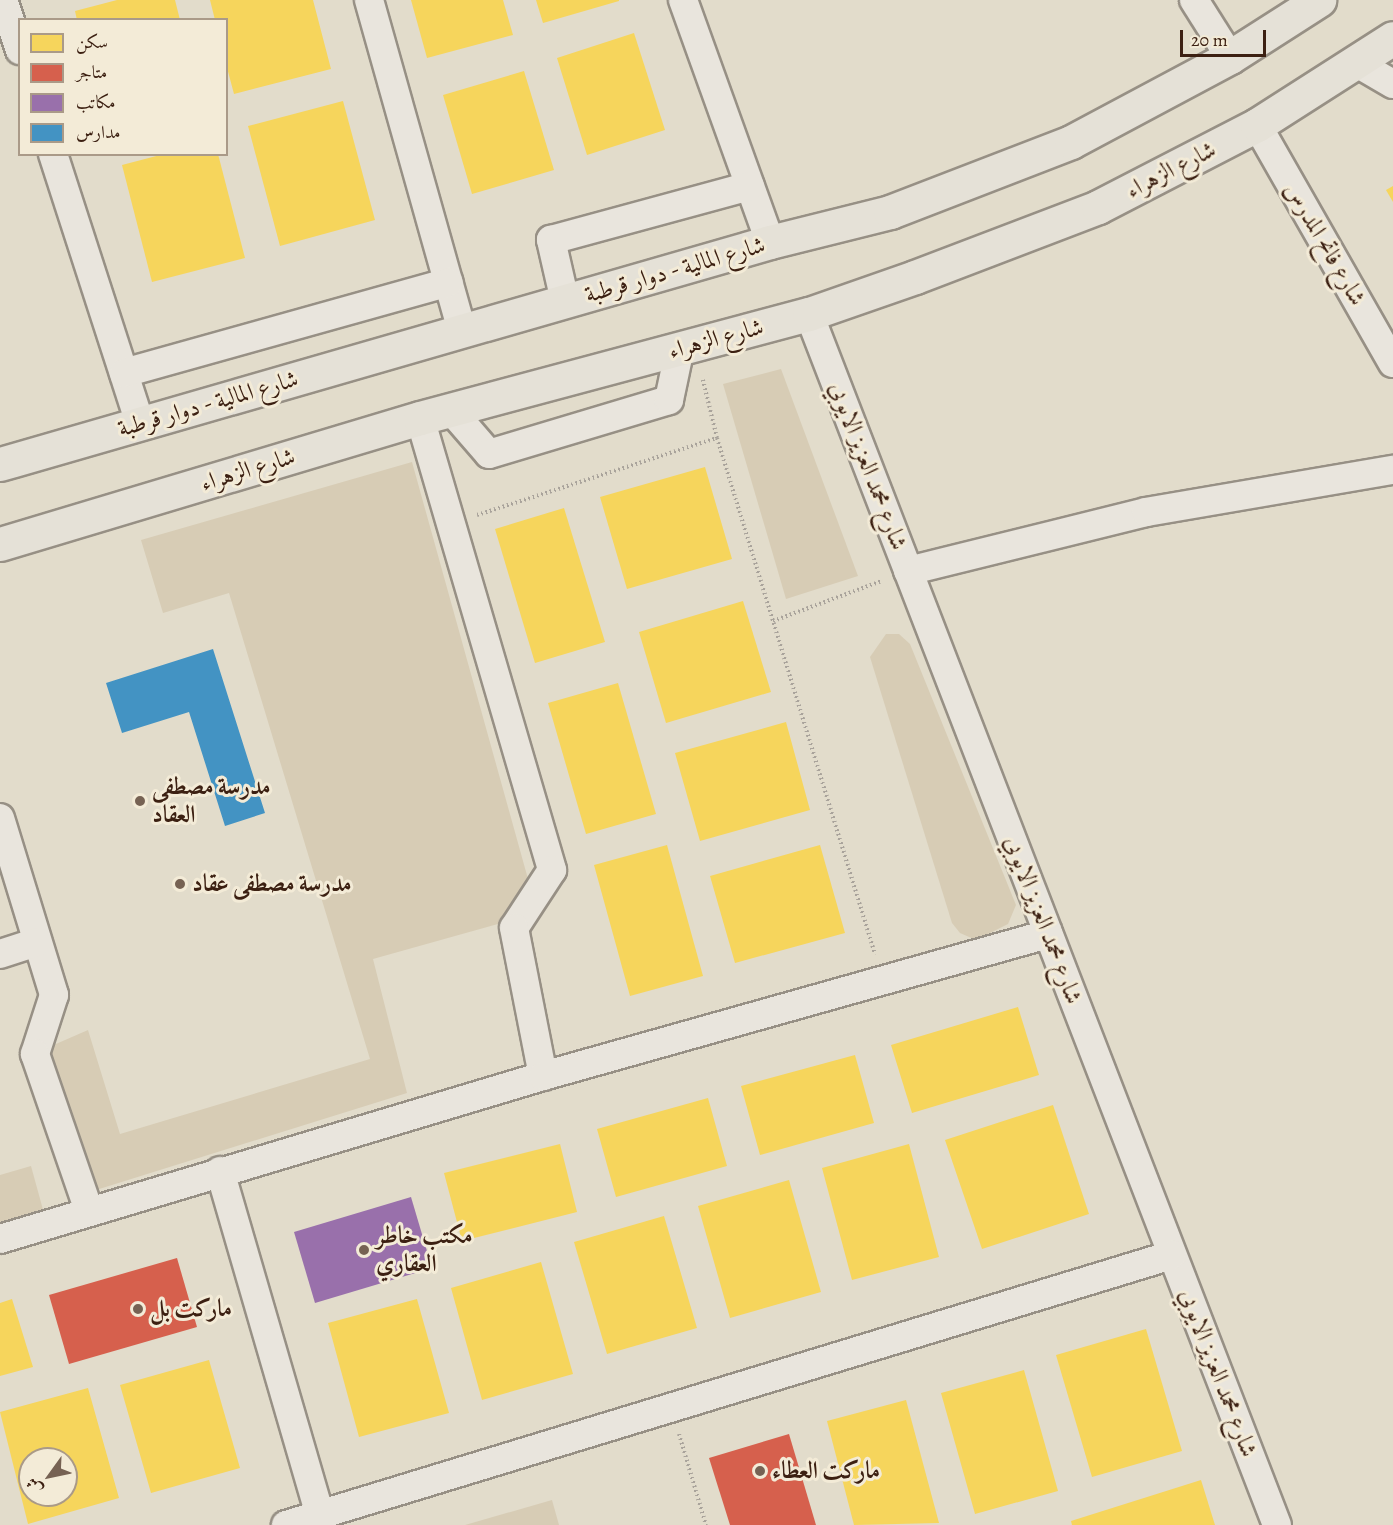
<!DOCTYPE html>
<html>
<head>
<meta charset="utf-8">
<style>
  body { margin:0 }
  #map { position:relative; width:1393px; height:1525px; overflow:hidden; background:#e2dccb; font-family:Alegreya,Amiri,serif }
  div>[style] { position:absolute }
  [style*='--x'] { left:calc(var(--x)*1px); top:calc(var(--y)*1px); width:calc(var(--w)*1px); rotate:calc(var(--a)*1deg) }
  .green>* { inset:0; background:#d7ccb5 }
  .homes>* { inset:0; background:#f6d55c }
  .shops>* { inset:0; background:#d6604d }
  .offices>* { inset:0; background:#9970ab }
  .schools>* { inset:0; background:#4393c3 }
  .path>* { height:4px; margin-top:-2px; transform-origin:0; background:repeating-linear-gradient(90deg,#a9a39b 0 1.5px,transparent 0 4.5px) }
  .roads { filter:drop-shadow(2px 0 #979085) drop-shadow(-2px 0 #979085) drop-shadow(0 2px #979085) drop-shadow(0 -2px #979085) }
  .minor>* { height:28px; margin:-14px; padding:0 14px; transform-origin:14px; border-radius:14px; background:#e9e5dd }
  .major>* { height:33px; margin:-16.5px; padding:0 16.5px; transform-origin:16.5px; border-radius:16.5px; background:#e5e1d7 }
  .dots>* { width:16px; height:16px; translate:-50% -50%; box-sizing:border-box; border:3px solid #f3ebd7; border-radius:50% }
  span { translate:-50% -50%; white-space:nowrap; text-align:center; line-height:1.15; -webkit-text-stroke:6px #f3ebd7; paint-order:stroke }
  .street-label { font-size:24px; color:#3c2012 }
  .poi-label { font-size:24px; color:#3c2012; font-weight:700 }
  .left { translate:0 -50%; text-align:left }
  .legend { position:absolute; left:18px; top:18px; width:210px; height:138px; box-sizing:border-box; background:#f3ebd7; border:2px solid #aa9a88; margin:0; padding:8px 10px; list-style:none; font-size:18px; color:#3c2012 }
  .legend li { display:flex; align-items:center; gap:12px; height:30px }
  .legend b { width:30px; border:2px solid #aa9a88 }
  .north { position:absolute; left:18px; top:1447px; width:60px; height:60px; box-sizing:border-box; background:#f3ebd7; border:2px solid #aa9a88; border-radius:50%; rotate:237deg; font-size:16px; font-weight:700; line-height:24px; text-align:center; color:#3c2012 }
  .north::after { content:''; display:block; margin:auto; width:21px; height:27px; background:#766253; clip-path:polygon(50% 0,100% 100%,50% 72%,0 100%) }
  .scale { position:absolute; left:1180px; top:30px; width:86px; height:27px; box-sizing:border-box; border:3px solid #3c2012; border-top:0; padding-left:8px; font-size:18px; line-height:21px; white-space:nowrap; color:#3c2012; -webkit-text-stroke:4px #f3ebd7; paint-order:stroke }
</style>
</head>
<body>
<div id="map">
  <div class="green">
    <div style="clip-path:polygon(781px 369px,858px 576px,786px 599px,723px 384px)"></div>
    <div style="clip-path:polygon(412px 462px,528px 879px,505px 922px,373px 959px,407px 1093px,96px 1190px,49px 1047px,88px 1030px,120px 1134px,370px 1059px,229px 593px,163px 613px,141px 540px)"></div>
    <div style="clip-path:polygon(886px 634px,899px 634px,910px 644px,1016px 905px,1008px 924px,976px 940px,960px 933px,952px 923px,870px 657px)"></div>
    <div style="clip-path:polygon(31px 1166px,45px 1217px,0 1230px,0 1175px)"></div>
    <div style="clip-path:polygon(552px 1500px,559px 1525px,465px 1525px)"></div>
  </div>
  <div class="homes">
    <div style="clip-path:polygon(117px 0,175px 0,180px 20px,77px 20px,75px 11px)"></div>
    <div style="clip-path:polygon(210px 0,313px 0,331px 69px,234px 94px,226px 64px,226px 20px,215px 20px)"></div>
    <div style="clip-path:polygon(411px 0,503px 0,513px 35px,427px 58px)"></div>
    <div style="clip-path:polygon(536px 0,619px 0,619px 1px,543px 23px)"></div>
    <div style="clip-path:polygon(634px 33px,665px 130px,587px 155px,557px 58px)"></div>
    <div style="clip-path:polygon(524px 71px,554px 170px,472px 194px,443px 95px)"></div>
    <div style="clip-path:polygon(343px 101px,375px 220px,280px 246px,248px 126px)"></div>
    <div style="clip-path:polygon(164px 154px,218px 154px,245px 258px,152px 282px,122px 165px)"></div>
    <div style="clip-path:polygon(1393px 186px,1393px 202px,1386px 190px)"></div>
    <div style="clip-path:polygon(705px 467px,732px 559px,627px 589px,600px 497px)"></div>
    <div style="clip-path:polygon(564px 508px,605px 642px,535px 663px,495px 529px)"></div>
    <div style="clip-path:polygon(743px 601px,771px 692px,666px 723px,639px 632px)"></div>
    <div style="clip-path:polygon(618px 683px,656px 814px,586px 834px,548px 703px)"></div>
    <div style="clip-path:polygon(786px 722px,810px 810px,700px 841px,675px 753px)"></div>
    <div style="clip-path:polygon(667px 845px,703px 976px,630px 996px,594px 865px)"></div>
    <div style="clip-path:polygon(820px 845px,845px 933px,735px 963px,710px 876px)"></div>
    <div style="clip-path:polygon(1018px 1007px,1039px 1075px,912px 1113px,891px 1045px)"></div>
    <div style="clip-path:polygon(855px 1055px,874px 1123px,760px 1155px,741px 1086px)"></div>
    <div style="clip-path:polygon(708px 1098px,727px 1166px,616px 1197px,597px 1129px)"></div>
    <div style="clip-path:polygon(1053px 1105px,1089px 1214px,982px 1249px,945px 1140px)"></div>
    <div style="clip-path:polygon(560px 1144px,577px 1212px,462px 1241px,444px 1173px)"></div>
    <div style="clip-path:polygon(909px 1144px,939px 1257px,852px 1280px,822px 1168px)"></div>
    <div style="clip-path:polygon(789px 1180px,821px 1292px,730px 1318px,698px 1206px)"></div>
    <div style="clip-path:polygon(664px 1216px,697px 1328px,607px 1354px,574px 1242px)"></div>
    <div style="clip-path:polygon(541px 1262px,573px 1374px,482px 1400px,451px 1288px)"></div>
    <div style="clip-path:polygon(12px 1299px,33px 1367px,0 1376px,0 1303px)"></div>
    <div style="clip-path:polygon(417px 1299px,449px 1413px,359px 1437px,328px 1323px)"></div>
    <div style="clip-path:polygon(1146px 1329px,1182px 1451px,1092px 1477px,1056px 1355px)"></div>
    <div style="clip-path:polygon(209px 1360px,240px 1468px,151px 1493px,120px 1385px)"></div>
    <div style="clip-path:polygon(1024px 1370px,1058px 1491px,975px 1514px,941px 1393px)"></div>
    <div style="clip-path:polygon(evenodd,88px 1388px,119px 1498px,28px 1524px,0 1412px,88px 1388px,30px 1459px,66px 1459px,66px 1495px,30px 1495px,30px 1459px)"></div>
    <div style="clip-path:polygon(906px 1400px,939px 1523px,854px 1525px,827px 1421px)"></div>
    <div style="clip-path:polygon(1201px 1480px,1215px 1525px,1072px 1525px,1071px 1521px)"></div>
  </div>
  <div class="shops">
    <div style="clip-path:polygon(177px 1258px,197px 1327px,69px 1364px,49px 1295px)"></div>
    <div style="clip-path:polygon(789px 1434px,816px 1525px,730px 1525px,709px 1458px)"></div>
  </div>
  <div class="offices">
    <div style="clip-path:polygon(411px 1197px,432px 1268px,315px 1303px,294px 1232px)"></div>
  </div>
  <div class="schools">
    <div style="clip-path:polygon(213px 649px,265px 813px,225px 826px,189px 712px,122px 733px,106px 683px)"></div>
  </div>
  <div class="path">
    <div style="--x:717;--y:438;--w:540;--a:72.98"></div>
    <div style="--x:477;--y:515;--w:252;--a:-17.8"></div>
    <div style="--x:717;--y:438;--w:60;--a:-103.6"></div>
    <div style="--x:773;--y:621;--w:116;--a:-20.2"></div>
    <div style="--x:679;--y:1434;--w:95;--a:73.5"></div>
  </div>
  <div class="roads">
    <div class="minor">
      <div style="--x:3;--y:0;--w:53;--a:71.2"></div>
      <div style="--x:369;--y:0;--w:344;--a:74.3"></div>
      <div style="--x:683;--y:0;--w:257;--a:70.2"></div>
      <div style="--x:1194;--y:0;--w:67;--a:57.7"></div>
      <div style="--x:1355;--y:62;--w:44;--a:30.1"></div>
      <div style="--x:1257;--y:125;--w:274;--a:60.3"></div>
      <div style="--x:53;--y:154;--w:283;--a:72.1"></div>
      <div style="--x:565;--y:301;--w:63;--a:-102.9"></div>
      <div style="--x:551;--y:240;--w:206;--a:-15.2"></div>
      <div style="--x:809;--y:314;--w:1298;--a:68.87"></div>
      <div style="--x:124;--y:373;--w:337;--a:-15.6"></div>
      <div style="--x:451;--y:410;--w:58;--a:49.2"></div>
      <div style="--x:489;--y:454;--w:188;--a:-16.7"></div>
      <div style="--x:669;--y:400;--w:53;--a:-78.1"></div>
      <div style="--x:420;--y:418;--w:471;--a:73.7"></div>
      <div style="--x:552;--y:870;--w:69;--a:123.2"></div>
      <div style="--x:514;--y:928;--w:151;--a:78.9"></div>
      <div style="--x:908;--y:571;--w:245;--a:-13.9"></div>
      <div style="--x:1146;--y:512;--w:251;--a:-9.7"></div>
      <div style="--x:0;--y:818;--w:185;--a:73"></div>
      <div style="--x:54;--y:995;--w:62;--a:107.9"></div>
      <div style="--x:35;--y:1054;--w:166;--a:71"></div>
      <div style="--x:0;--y:954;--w:39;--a:-18"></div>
      <div style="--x:220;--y:1171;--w:358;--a:73.8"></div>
      <div style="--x:0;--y:1239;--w:567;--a:-16.71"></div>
      <div style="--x:543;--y:1076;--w:525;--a:-15.71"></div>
      <div style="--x:286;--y:1525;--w:926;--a:-16.95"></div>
    </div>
    <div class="major">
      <div style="--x:0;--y:464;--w:801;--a:-16.08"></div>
      <div style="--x:770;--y:242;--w:124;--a:-14"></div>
      <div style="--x:890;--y:212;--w:194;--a:-21.1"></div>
      <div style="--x:1071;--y:142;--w:180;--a:-28.1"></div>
      <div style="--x:1230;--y:57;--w:106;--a:-32.6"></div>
      <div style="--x:0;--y:544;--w:438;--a:-16.7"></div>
      <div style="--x:420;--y:418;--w:403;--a:-15"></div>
      <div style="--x:809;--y:314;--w:112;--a:-19.2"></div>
      <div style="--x:915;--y:277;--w:196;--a:-20.9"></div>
      <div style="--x:1098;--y:207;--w:179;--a:-27.3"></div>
      <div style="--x:1257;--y:125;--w:161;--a:-32.6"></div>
    </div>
  </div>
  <div class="dots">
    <div style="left:140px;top:801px;background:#766253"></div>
    <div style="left:180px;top:884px;background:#766253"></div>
    <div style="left:364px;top:1250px;background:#766253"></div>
    <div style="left:138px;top:1309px;background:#766253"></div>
    <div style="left:760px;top:1471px;background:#766253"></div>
  </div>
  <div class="street-label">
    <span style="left:1171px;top:170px;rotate:-27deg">شارع الزهراء</span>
    <span style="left:1325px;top:244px;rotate:60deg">شارع فاتح المدرس</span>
    <span style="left:675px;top:270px;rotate:-16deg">شارع المالية - دوار قرطبة</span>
    <span style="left:716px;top:339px;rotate:-15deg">شارع الزهراء</span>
    <span style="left:208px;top:404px;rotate:-16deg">شارع المالية - دوار قرطبة</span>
    <span style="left:868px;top:466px;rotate:69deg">شارع محمد العزيز الايوبي</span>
    <span style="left:248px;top:470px;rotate:-17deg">شارع الزهراء</span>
    <span style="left:1043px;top:920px;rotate:69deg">شارع محمد العزيز الايوبي</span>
    <span style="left:1218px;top:1373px;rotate:69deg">شارع محمد العزيز الايوبي</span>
  </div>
  <div class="poi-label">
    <span class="left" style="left:152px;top:801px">مدرسة مصطفى<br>العقاد</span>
    <span class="left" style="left:192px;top:884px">مدرسة مصطفى عقاد</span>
    <span class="left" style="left:376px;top:1250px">مكتب خاطر<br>العقاري</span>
    <span class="left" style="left:150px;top:1309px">ماركت بل</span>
    <span class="left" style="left:772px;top:1471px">ماركت العطاء</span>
  </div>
  <ul class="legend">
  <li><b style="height:16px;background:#f6d55c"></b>سكن</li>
  <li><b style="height:16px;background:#d6604d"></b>متاجر</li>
  <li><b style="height:16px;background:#9970ab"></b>مكاتب</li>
  <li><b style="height:16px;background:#4393c3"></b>مدارس</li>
  </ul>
  <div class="north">ش</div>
  <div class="scale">20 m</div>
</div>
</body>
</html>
